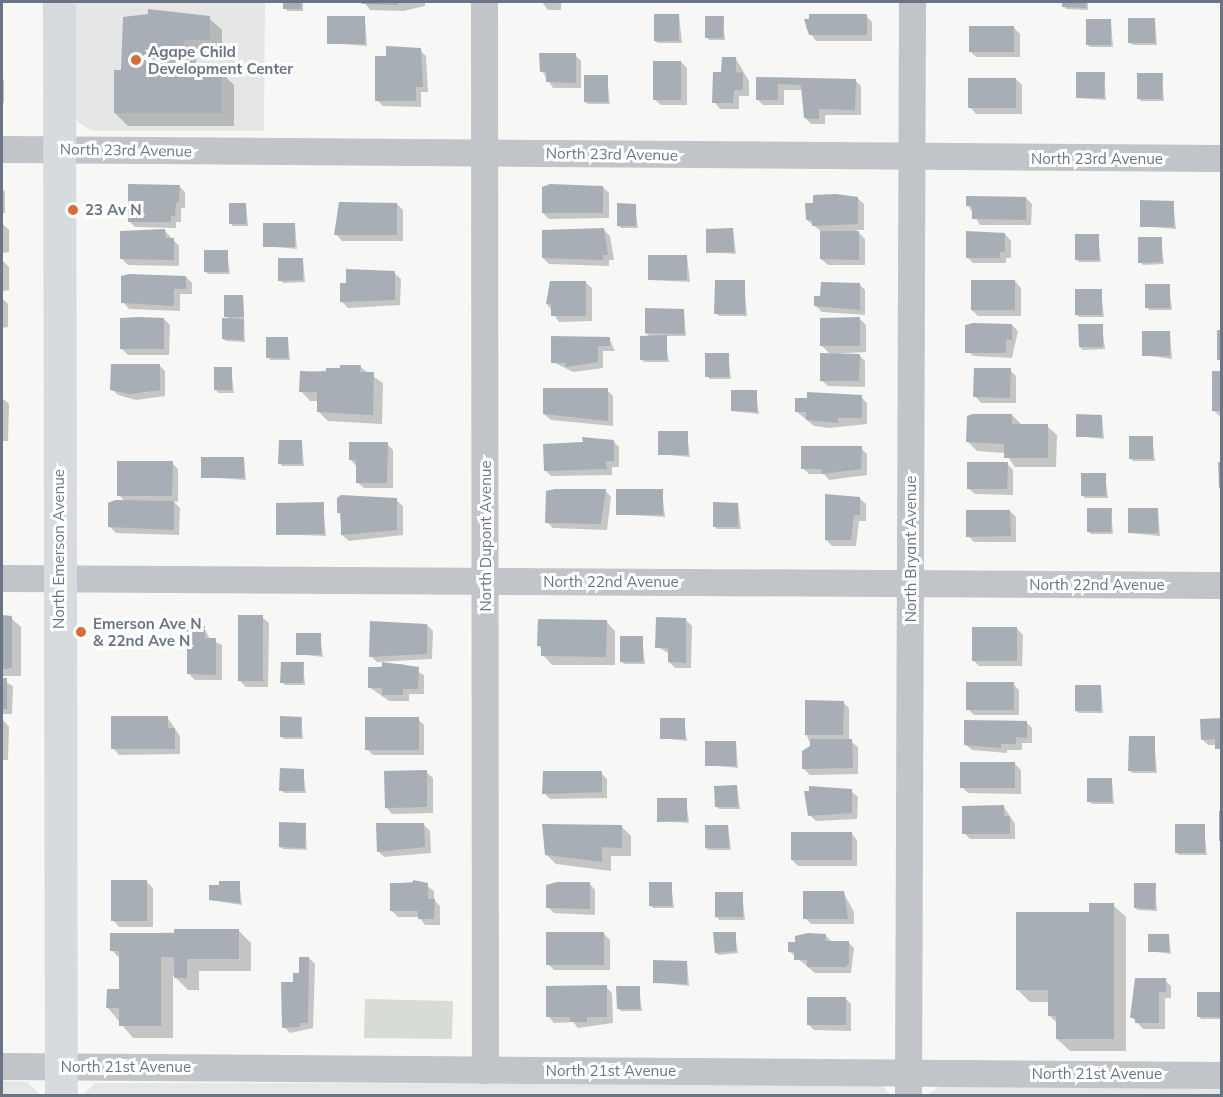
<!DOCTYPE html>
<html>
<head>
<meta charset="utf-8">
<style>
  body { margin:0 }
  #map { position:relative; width:1223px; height:1097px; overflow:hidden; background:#f7f8f5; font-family:Mulish,sans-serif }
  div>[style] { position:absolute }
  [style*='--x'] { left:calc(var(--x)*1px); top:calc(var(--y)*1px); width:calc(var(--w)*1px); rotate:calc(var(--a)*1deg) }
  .built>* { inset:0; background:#e5e7e6 }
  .green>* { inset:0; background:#d7dcd5 }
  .shadow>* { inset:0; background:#0003 }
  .building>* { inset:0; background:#a8aeb5 }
  .street>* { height:27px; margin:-13.5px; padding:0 13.5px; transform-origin:13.5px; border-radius:13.5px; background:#c1c4c8 }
  .secondary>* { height:33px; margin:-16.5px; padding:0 16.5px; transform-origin:16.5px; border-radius:16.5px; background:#d7dade }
  .dots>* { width:16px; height:16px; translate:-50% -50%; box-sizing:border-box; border:3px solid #fff; border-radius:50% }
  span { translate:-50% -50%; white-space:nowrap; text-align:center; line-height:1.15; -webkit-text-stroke:6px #fff; paint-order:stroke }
  .poi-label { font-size:15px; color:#697584; font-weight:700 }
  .left { translate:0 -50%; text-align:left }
  .street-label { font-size:15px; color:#697584 }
  .frame { position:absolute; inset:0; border:3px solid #697584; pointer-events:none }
</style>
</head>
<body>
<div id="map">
  <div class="built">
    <div style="clip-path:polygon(75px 2px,265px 2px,264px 131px,93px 131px,79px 123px,74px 115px)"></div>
    <div style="clip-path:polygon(2px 1081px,27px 1082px,41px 1095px,2px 1095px)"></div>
    <div style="clip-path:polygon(96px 1083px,881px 1084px,890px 1095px,81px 1096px)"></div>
    <div style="clip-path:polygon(941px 1085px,1222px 1085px,1221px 1096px,926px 1096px)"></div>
  </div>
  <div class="green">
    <div style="clip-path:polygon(365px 999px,453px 1001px,452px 1039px,364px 1038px)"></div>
  </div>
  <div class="shadow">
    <div style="clip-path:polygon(284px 2px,303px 2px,303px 11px,287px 11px)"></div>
    <div style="clip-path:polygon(364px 2px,425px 2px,425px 6px,403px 11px,370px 10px)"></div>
    <div style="clip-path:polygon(542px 2px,582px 2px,582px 3px,561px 3px,561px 10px,548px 10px)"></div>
    <div style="clip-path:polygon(1063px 2px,1088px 2px,1088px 10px,1066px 9px)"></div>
    <div style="clip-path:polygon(679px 15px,682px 43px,658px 43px,655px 41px)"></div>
    <div style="clip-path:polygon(810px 16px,866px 16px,872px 22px,872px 41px,816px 41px,806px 28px)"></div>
    <div style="clip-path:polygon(125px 18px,209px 18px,222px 30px,222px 52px,197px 52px,196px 63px,162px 63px,162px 72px,221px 72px,234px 85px,234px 126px,128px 126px,115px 113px,123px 72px)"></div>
    <div style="clip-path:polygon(365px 18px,367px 46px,328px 43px)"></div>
    <div style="clip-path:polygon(723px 18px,725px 40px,709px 40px,707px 37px)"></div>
    <div style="clip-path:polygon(1155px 20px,1157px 45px,1133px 45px,1130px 43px)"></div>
    <div style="clip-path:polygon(1111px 21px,1113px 47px,1090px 47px,1087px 44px)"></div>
    <div style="clip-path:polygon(1014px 28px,1020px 34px,1020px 57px,976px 57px,970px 51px)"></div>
    <div style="clip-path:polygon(420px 50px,426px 56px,428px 92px,421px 92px,421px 107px,383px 106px,377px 100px,387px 58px)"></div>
    <div style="clip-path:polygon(575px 55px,581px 61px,581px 88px,553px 88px,542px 71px)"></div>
    <div style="clip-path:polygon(736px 59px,749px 81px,749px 96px,739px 96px,739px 109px,720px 109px,714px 102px,723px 74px)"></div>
    <div style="clip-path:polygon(681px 62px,687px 68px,687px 105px,661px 105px,654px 99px)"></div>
    <div style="clip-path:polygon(1104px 74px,1106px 100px,1077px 98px)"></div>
    <div style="clip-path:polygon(1162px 74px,1164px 101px,1141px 101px,1138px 98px)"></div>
    <div style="clip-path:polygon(2px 77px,4px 80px,4px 103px,2px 103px)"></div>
    <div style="clip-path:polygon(607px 77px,610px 104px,588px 104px,585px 102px)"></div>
    <div style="clip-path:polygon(757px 78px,855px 80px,861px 86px,861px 115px,825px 115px,825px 124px,811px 124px,805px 118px,803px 90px,784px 90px,784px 105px,763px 105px,757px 99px)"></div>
    <div style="clip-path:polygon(1016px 79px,1022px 85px,1022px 114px,976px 114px,970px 107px)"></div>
    <div style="clip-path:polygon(179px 186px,185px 192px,185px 208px,181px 208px,181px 222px,176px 222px,176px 228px,135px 227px,129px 221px)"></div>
    <div style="clip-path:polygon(603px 187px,609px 193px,609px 218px,549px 219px,543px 213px)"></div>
    <div style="clip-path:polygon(2px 188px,5px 192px,5px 213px,2px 213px)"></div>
    <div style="clip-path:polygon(857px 198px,864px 204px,864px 230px,856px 230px,865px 239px,865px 265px,828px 265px,821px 259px,822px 232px,807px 220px)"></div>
    <div style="clip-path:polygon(1026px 198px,1032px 204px,1031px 225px,980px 225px,968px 205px)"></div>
    <div style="clip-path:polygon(1173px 202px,1176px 229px,1141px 226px)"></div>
    <div style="clip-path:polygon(246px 204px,248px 226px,233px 226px,230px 223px)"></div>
    <div style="clip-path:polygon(397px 204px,403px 210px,403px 241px,342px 241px,336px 234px)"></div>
    <div style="clip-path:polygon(635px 205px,638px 228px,621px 228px,618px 225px)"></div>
    <div style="clip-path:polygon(2px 223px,9px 230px,9px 252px,2px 253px)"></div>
    <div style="clip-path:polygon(295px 225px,297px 249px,264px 246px)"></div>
    <div style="clip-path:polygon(604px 230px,610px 236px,614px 260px,609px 260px,609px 266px,549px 264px,543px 258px)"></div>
    <div style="clip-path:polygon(733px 230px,736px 254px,708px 252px)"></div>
    <div style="clip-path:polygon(165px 231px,179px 246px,179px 266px,128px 265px,122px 259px)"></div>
    <div style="clip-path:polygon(1005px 234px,1011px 241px,1011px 258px,1006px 258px,1006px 263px,973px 263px,967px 257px)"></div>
    <div style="clip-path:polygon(1098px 235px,1101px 262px,1079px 262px,1076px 259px)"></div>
    <div style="clip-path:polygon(1161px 238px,1164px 264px,1143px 265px,1140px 262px)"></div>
    <div style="clip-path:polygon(227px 252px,230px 274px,208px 274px,205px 271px)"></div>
    <div style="clip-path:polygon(687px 257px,690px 282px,649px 280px)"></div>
    <div style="clip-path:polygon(303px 259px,305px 282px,283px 283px,280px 280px)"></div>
    <div style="clip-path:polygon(2px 260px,9px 267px,9px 290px,2px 291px)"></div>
    <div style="clip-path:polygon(394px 273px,401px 279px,400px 305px,348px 308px,342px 302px)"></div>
    <div style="clip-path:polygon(186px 277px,192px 283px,192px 294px,180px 294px,180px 311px,129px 309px,123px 302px)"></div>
    <div style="clip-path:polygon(744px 281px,747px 316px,719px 316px,716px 313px)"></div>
    <div style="clip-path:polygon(1015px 281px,1021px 288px,1021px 316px,978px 316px,972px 310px)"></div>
    <div style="clip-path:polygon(585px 282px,592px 288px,592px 321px,559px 322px,547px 304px)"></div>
    <div style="clip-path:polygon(859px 284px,865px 290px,865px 315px,822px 312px,816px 306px)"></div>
    <div style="clip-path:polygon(1169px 286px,1172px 310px,1149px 310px,1146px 307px)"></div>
    <div style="clip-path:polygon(1101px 291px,1104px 317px,1079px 317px,1077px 314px)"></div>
    <div style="clip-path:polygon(243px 296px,245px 342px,226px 341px,223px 339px,229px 320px,226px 316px)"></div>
    <div style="clip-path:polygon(2px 298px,8px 304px,8px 327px,2px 328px)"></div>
    <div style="clip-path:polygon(684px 310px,686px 336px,665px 336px,669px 362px,645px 362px,642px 360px,650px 337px,646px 333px)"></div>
    <div style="clip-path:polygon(164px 319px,170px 325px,169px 355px,128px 355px,121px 348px)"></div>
    <div style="clip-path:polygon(860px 319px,866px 325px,866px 352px,830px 354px,822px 346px)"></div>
    <div style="clip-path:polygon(1012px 325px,1018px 331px,1012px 358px,973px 356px,967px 350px)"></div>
    <div style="clip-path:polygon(1102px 326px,1105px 349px,1083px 350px,1080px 347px)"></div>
    <div style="clip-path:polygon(1170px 332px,1172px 359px,1144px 355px)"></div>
    <div style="clip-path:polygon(288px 338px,290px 360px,270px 360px,268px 357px)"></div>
    <div style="clip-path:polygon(609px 338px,615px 351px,603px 351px,603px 368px,573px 372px,553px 362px)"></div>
    <div style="clip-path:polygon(728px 354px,731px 379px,710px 379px,707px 376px)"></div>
    <div style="clip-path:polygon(859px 355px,865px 361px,865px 387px,828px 386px,821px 380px)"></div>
    <div style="clip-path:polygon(159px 365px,165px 371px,165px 396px,136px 400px,118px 395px,112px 389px)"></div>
    <div style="clip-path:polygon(360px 367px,383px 383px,382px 424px,328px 421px,318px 411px,318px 401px,310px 401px,301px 391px,301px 373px)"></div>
    <div style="clip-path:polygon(231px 368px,234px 393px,218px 393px,216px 390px)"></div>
    <div style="clip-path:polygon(1010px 370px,1016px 376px,1016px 403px,981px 403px,975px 396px)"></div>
    <div style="clip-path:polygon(1222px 373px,1222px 416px,1220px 416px,1213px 410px)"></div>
    <div style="clip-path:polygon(607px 390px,613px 396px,613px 426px,551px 420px,544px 414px)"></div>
    <div style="clip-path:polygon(756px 392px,759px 414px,733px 411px)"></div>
    <div style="clip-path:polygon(808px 393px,861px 397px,867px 403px,867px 424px,829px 428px,814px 426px,797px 412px,808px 399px)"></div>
    <div style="clip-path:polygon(2px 398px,9px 404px,8px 441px,2px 441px)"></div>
    <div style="clip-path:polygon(1012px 415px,1022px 425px,1047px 426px,1057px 435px,1056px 467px,1015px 467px,1005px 453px,977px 451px,968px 442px)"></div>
    <div style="clip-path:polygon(1102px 416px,1104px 439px,1077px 436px)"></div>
    <div style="clip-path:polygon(687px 433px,690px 457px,659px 454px)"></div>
    <div style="clip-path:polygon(1152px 437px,1155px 461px,1133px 461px,1131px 459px)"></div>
    <div style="clip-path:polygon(613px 441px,619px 447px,619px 467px,612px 467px,612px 475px,551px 476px,545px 470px)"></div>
    <div style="clip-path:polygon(302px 442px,304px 466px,282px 466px,280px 463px)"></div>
    <div style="clip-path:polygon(387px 444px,393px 450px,393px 488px,364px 488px,357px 482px,356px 466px,350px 459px)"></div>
    <div style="clip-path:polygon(861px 448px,867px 454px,867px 475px,829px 480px,824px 474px,809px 474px,803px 468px)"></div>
    <div style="clip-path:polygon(244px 459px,246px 480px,203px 477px)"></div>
    <div style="clip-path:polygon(172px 463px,178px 469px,178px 502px,173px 501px,180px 508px,179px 535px,116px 533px,110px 527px,127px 504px,119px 495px)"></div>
    <div style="clip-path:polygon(1007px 464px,1013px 470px,1013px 495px,975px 494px,968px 488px)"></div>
    <div style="clip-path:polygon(1105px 474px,1108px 498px,1085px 498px,1083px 495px)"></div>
    <div style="clip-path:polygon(605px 490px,611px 497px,607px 530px,553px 528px,547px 522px)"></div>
    <div style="clip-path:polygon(662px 491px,665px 517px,617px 514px)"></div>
    <div style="clip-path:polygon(859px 498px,866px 504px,866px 521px,859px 521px,856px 546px,832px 546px,826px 540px)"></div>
    <div style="clip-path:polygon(338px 499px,396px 500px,403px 506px,403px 535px,349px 541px,342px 535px)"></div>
    <div style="clip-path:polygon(323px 504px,326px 536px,278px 534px)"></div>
    <div style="clip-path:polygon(738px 504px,741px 529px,717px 529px,714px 526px)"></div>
    <div style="clip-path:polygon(1111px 510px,1113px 534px,1091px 534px,1088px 531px)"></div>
    <div style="clip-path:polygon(1158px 510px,1160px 536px,1130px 533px)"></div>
    <div style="clip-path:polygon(1010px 511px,1016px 517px,1016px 542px,974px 542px,968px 536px)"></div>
    <div style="clip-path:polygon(262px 617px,269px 623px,268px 687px,246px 687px,240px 681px)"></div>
    <div style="clip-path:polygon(2px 618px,11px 618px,21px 627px,21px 676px,2px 676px)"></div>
    <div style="clip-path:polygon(685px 619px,692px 626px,691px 668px,675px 668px,669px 662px,669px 653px,657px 647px)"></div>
    <div style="clip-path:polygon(606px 621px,615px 631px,615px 665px,552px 665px,543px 655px,539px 645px)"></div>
    <div style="clip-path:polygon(427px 625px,433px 631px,432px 659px,377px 662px,371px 656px)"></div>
    <div style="clip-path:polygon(204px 628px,210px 639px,222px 645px,222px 680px,195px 680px,189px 674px)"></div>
    <div style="clip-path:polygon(1016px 628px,1023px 635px,1022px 666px,979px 666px,973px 660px)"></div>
    <div style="clip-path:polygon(320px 635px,323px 657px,297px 654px)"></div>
    <div style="clip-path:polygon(642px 638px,645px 664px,624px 664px,622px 662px)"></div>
    <div style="clip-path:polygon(303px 663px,305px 685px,285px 685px,282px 682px)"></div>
    <div style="clip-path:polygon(403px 664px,424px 675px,424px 694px,409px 694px,409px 701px,389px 701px,369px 687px,370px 668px)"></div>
    <div style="clip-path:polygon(2px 680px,13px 686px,12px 714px,2px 714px)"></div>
    <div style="clip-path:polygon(1013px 684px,1019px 690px,1019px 715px,974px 715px,968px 709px)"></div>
    <div style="clip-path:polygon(1101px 687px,1103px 713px,1079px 713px,1076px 711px)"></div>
    <div style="clip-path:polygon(843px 702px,849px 708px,849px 740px,858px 747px,858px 774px,810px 775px,803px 768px,812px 747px,806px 734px)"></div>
    <div style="clip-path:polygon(167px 717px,180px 736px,180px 754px,119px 755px,113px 748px)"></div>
    <div style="clip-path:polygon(301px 718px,303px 739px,284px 739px,282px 737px)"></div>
    <div style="clip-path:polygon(2px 719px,9px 727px,8px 760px,2px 760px)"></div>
    <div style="clip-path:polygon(418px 719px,424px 725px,424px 755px,373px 755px,367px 749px)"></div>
    <div style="clip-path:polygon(684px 719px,687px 741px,661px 738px)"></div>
    <div style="clip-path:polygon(1222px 720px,1222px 753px,1217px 745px,1208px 745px,1202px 739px)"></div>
    <div style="clip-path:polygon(1026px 722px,1032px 728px,1032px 743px,1022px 743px,1022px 750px,1007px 750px,1007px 753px,972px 750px,965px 744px)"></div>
    <div style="clip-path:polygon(1154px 738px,1157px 773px,1132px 773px,1130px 770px)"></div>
    <div style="clip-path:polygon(736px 742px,738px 768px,707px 765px)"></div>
    <div style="clip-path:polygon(1015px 764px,1021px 770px,1021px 794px,968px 793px,962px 787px)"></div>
    <div style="clip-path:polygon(303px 770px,306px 793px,284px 793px,281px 790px)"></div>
    <div style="clip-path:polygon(426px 772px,433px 778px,433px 813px,392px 814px,386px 807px)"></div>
    <div style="clip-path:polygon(601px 773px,607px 779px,607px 798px,550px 799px,544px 793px)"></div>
    <div style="clip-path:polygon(1112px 780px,1114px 804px,1092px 804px,1089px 801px)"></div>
    <div style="clip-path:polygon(737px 787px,740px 809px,719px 809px,716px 806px)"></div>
    <div style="clip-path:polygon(851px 791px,858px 797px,857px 819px,816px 821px,810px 815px,806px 792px)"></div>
    <div style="clip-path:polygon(686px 799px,689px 823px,658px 821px)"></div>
    <div style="clip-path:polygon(1004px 807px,1015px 824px,1015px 839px,970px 839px,964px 833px)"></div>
    <div style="clip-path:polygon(305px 824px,307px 850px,283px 849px,280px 847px)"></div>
    <div style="clip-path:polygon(424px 825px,430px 831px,431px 853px,384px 857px,378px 851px)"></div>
    <div style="clip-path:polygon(621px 826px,631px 836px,631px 856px,611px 856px,611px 871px,556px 864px,546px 854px)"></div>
    <div style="clip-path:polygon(728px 826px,731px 850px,709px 850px,706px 848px)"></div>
    <div style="clip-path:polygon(1204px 826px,1207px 855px,1179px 855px,1176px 852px)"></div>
    <div style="clip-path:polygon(851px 833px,857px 840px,857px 866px,798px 866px,792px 860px)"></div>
    <div style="clip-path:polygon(146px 881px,153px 888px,153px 927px,119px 927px,113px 920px)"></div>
    <div style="clip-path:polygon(420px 881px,434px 891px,434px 900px,440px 906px,440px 925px,425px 925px,419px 917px,398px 917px,392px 911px,392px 884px)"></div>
    <div style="clip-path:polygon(239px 882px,242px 905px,210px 900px,210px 886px)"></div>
    <div style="clip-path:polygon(589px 883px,595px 890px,595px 915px,554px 913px,548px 907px)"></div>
    <div style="clip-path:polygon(671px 883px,674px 908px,653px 908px,651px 906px)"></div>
    <div style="clip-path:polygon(1155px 885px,1157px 911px,1138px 910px,1135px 908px)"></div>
    <div style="clip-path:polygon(843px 892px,854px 912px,854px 924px,811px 924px,805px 918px)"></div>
    <div style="clip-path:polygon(742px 893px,745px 920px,719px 920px,717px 917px)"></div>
    <div style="clip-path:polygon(1113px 905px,1126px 917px,1126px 1051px,1070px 1051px,1057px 1039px,1057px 1023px,1050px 1016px,1050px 1002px,1030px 1002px,1018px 990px,1090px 914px)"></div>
    <div style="clip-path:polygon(239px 931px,251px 943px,251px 971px,199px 971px,199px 990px,188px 990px,173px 975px,173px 1038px,133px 1038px,108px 1008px,120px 991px,120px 959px,112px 950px,112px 934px)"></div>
    <div style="clip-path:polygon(603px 933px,610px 940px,610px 970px,554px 970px,548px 964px)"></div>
    <div style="clip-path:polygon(735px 933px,738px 953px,719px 955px,716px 953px)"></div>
    <div style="clip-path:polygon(825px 935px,832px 942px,848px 942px,854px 948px,851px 973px,815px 973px,790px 952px)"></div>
    <div style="clip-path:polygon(1169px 936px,1171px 954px,1149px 951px)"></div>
    <div style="clip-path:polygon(309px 958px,315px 964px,313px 1028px,290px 1033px,284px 1027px,295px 983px)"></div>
    <div style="clip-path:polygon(687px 962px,689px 986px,654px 982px)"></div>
    <div style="clip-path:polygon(1165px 980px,1171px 986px,1171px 998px,1165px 998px,1165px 1029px,1143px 1029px,1132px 1017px)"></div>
    <div style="clip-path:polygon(606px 987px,612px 993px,613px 1023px,578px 1028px,573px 1022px,554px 1023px,548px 1016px)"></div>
    <div style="clip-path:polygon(639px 987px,642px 1011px,621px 1011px,618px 1008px)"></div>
    <div style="clip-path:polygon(1222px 994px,1222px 1019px,1201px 1019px,1199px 1016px)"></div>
    <div style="clip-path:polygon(845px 998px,851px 1004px,851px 1031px,814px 1030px,808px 1024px)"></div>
  </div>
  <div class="building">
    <div style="clip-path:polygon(283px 2px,301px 2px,301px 9px,283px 9px)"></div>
    <div style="clip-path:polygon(362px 2px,398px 2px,398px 5px,362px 4px)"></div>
    <div style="clip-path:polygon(1062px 2px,1086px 2px,1086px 8px,1062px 7px)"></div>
    <div style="clip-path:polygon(148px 9px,210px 16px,210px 40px,184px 40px,184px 51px,150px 51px,150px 71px,222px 71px,222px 113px,114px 113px,114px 70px,121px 70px,123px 17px,148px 14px)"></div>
    <div style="clip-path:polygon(654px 14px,679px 14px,679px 41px,654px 41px)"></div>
    <div style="clip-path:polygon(809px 14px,867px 14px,867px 35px,809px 35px,804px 19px,809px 19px)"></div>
    <div style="clip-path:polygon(327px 16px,365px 16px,365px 44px,327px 44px)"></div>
    <div style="clip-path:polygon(705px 16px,724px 16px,723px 38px,705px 38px)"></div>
    <div style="clip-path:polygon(1128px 18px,1155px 18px,1155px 43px,1128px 43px)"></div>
    <div style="clip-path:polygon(1086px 19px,1111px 19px,1111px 45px,1086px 45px)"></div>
    <div style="clip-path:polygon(969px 26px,1014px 26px,1014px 52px,969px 52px)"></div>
    <div style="clip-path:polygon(386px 46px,421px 48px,423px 87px,416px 87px,416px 101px,375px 101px,375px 56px,386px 56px)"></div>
    <div style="clip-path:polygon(539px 53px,576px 53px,576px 83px,546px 82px,546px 72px,540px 72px)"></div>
    <div style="clip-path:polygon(722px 57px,736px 57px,736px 72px,743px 73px,743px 90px,734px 90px,733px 103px,712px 103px,713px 72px,721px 72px)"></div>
    <div style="clip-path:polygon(653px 61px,681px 61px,681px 100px,653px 100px)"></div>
    <div style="clip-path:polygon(1076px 72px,1105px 72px,1104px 98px,1076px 98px)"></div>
    <div style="clip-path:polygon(1137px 73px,1163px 73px,1162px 99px,1137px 99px)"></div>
    <div style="clip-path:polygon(584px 75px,608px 75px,608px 102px,584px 102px)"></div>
    <div style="clip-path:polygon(756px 77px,856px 79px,855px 110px,819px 109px,819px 119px,804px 118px,801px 85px,778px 84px,778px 100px,756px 100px)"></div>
    <div style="clip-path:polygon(968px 78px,1016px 78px,1016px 108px,968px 108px)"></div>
    <div style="clip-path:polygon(128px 184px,180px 185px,179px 202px,176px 202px,175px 216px,171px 216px,171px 222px,128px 222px)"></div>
    <div style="clip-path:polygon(550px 184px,603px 186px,603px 213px,542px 213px,542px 187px)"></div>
    <div style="clip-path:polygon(836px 194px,858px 197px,858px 224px,812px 226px,812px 220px,806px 220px,805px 203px,813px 203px,813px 195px)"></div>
    <div style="clip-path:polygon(966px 196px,1026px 197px,1026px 220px,972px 219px,972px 206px,966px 206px)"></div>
    <div style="clip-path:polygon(1140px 200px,1174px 201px,1174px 227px,1140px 227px)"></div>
    <div style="clip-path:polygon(339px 202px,397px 203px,397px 235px,334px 235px)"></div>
    <div style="clip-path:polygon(229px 203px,246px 203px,246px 224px,229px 224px)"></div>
    <div style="clip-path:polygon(617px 203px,636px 204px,636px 226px,617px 226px)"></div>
    <div style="clip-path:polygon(263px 223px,295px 223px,295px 247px,263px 247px)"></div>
    <div style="clip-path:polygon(604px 228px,608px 255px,603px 255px,603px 260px,542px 258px,542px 230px)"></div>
    <div style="clip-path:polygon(733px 228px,734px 252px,706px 253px,706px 229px)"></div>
    <div style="clip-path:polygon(165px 229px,166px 238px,174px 238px,174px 260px,120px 259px,120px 231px)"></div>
    <div style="clip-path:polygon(820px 231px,859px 231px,859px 260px,820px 259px)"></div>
    <div style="clip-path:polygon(966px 231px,1005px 233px,1005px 252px,1000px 252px,1000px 258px,966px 258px)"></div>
    <div style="clip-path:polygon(1075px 234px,1099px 234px,1099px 260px,1075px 260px)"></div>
    <div style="clip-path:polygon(1138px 237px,1162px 237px,1162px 262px,1138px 263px)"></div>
    <div style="clip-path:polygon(204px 250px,228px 250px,228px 272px,204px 272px)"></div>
    <div style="clip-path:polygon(648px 255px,687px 255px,687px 280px,648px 280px)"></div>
    <div style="clip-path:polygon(278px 258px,303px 258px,303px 280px,278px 281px)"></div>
    <div style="clip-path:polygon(346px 269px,395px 271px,395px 300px,340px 302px,340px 283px,346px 283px)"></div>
    <div style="clip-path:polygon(129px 274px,186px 276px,186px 289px,174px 289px,174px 306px,121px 303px,121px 276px)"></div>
    <div style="clip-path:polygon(715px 280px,745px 280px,745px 314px,714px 314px)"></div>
    <div style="clip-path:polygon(971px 280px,1015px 280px,1015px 310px,971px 310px)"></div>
    <div style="clip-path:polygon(550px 281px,586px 281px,586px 316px,551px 316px,551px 304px,546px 304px)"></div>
    <div style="clip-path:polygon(821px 282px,860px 283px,860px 310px,814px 306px,814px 296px,820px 296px)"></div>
    <div style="clip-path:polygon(1145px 284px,1170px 284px,1170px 308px,1145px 308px)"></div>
    <div style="clip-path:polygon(1075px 289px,1102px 289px,1102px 315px,1075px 315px)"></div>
    <div style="clip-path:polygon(224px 295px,243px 295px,244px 317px,224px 317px)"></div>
    <div style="clip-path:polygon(645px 308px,684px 309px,684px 334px,645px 333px)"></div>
    <div style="clip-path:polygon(139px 317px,164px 318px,164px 349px,120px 349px,120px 318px)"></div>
    <div style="clip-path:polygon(860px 317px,860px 346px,820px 346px,820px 318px)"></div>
    <div style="clip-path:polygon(222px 318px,244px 319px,243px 340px,222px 339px)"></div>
    <div style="clip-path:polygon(973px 323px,1012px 324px,1012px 340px,1006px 340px,1006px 353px,965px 353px,965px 325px)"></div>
    <div style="clip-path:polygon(1078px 324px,1103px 324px,1103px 347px,1079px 347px)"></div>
    <div style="clip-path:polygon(1217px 330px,1222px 330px,1222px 360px,1217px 360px)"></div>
    <div style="clip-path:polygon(1142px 331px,1170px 331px,1170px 356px,1142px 356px)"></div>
    <div style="clip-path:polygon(667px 335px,667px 360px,640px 360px,640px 336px)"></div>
    <div style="clip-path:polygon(551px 336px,610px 337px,610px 346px,598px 346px,598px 362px,566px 367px,566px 363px,551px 363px)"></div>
    <div style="clip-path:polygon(266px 337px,288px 337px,288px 358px,266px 358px)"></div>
    <div style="clip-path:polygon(705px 353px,729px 353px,729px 377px,705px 377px)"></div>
    <div style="clip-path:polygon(820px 353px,860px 354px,859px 381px,820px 381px)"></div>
    <div style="clip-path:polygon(111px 364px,160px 364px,160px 390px,129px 394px,110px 390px)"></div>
    <div style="clip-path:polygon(340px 365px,361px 365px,360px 372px,374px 372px,373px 415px,317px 412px,317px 392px,299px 392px,300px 371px,326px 372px,326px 368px,340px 368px)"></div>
    <div style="clip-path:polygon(214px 367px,232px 367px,232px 390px,214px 390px)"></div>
    <div style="clip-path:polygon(974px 368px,1011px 368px,1010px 398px,973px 397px)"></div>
    <div style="clip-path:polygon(1212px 371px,1222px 371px,1222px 411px,1212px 411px)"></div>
    <div style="clip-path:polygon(543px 388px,608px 388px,608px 421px,543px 414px)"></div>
    <div style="clip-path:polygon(731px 390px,757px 390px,757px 412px,731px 411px)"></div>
    <div style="clip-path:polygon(807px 392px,862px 395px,862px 418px,838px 418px,838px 423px,806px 420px,806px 412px,795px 412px,795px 398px,807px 398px)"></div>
    <div style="clip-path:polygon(973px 414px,1012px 414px,1012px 424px,1048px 424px,1048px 458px,1004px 458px,1004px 444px,966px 442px,967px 416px)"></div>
    <div style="clip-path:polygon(1076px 414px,1102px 415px,1102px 437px,1076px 437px)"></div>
    <div style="clip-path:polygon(658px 431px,688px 431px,688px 455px,658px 455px)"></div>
    <div style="clip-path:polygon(1129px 436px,1153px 436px,1153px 459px,1129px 459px)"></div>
    <div style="clip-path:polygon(582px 437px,614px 440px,614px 461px,606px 461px,607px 469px,544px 471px,543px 444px,583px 442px)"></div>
    <div style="clip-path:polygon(279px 440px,302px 440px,302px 464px,278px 464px)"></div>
    <div style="clip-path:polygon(349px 442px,388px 442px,387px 483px,356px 483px,356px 460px,349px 460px)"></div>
    <div style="clip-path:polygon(801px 446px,862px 446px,861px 469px,822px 474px,822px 469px,801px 469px)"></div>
    <div style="clip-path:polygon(201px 457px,244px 457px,244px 478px,201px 478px)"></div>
    <div style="clip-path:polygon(117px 461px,173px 461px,172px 496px,117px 496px)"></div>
    <div style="clip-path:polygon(967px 462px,1008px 462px,1007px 489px,967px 489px)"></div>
    <div style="clip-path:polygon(1218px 462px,1222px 462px,1222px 488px,1219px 488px)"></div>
    <div style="clip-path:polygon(1081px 473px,1106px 473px,1106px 496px,1081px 496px)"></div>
    <div style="clip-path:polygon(555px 489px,606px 489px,601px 524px,545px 523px,546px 491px)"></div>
    <div style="clip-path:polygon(616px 489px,663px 489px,663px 515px,616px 515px)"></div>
    <div style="clip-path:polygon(825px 494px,860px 497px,860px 515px,854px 515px,851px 540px,825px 540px)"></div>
    <div style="clip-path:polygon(341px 495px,397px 498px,397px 530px,341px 535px,341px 513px,337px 513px,337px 498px)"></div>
    <div style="clip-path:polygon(115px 500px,174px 501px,174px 530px,108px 527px,108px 503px)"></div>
    <div style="clip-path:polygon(324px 502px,324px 534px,276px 535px,276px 503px)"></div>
    <div style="clip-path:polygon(713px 502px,738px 503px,738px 527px,713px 527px)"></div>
    <div style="clip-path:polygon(1087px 508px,1112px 508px,1111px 532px,1087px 532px)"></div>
    <div style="clip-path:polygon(1128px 508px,1158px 508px,1158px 533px,1128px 533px)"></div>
    <div style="clip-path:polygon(966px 510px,1010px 510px,1011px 536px,966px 537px)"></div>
    <div style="clip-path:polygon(2px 615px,12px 616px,12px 667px,7px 669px,2px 669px)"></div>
    <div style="clip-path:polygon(238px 615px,263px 615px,263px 681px,238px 681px)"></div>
    <div style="clip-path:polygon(656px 617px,686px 618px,686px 663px,668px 662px,668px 648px,655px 648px)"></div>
    <div style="clip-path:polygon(538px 619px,607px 620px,606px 657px,541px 656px,541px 646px,537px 646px)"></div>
    <div style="clip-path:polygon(370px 621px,427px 624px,427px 654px,369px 657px)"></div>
    <div style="clip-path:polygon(187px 626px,205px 626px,205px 638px,216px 638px,216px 675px,187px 674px)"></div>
    <div style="clip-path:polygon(972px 627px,1017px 627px,1017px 661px,972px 661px)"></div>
    <div style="clip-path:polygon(296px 633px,321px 633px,321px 655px,296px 655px)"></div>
    <div style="clip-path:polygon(620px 636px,643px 636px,643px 662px,620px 662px)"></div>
    <div style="clip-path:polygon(281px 662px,304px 662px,303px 683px,280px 683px)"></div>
    <div style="clip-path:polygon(382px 662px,419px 667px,418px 689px,403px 689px,403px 695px,382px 695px,382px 688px,368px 688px,368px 667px,382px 667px)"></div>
    <div style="clip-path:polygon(2px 678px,7px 678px,7px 709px,2px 709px)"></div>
    <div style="clip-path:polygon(966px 682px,1014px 682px,1014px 710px,966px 710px)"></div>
    <div style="clip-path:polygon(1075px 685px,1101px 685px,1101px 711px,1075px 711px)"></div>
    <div style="clip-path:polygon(805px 700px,844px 701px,843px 735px,805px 735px)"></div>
    <div style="clip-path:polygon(111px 716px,168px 716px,168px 728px,175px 728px,175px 749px,111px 749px)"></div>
    <div style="clip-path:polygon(280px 716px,302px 717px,301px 737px,280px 737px)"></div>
    <div style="clip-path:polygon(365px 717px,419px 717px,419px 750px,365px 750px)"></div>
    <div style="clip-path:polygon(660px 718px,685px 718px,685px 739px,660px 739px)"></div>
    <div style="clip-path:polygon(1222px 718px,1222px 749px,1215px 749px,1215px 739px,1201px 740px,1200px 719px)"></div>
    <div style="clip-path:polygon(964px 720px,1027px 721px,1027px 738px,1016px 737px,1016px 744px,1001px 744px,1001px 748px,964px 745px)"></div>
    <div style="clip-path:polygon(1129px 736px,1155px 736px,1155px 771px,1128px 771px)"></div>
    <div style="clip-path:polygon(810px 739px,852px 739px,853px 768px,802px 769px,802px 751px,810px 746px)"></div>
    <div style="clip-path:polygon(705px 741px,736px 741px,736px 766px,705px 766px)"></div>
    <div style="clip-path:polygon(960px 762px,1015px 762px,1015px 788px,960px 788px)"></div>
    <div style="clip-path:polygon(280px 768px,304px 769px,304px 791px,279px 791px)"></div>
    <div style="clip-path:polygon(427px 770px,427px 807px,385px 808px,384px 771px)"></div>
    <div style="clip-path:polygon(543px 771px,602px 771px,602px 792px,542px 794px)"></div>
    <div style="clip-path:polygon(1087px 778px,1112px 778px,1112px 802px,1087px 802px)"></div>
    <div style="clip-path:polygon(737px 785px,738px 807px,715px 807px,714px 786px)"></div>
    <div style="clip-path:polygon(809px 786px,852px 789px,852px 813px,808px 816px,804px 791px,809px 791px)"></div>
    <div style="clip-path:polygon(657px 798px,687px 798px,687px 821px,657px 822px)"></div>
    <div style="clip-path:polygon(1004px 805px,1004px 816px,1010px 816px,1010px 834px,962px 834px,962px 806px)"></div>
    <div style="clip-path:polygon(1219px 811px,1222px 811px,1222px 841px,1219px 841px)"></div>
    <div style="clip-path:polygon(279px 822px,306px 823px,305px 848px,279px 847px)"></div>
    <div style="clip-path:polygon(376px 823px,424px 823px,425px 847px,377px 852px)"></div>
    <div style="clip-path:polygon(542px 824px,622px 825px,622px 848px,602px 847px,602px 862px,545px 855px)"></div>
    <div style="clip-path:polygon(1175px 824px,1205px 824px,1205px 853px,1175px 853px)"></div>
    <div style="clip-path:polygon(705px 825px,728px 825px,729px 848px,705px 848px)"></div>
    <div style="clip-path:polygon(791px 832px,852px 832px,852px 860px,791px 860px)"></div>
    <div style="clip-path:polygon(111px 880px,147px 880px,147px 921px,111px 921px)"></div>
    <div style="clip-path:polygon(413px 880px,428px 883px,428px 899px,435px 899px,434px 919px,418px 919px,418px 911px,390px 911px,390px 883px,413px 883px)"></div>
    <div style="clip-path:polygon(219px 881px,240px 881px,240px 903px,209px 900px,209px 885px,219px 885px)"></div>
    <div style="clip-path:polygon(557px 882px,590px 882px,590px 909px,546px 908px,546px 885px)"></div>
    <div style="clip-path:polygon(649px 882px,672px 882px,672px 906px,649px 906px)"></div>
    <div style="clip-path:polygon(1134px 883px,1156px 883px,1155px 909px,1134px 908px)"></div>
    <div style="clip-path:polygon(803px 891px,844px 891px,848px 919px,803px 919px)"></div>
    <div style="clip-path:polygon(715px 892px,743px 892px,743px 917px,715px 917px)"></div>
    <div style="clip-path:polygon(1089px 903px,1114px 903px,1114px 1039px,1056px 1039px,1056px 1016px,1048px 1016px,1048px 990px,1016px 990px,1016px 912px,1089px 912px)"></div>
    <div style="clip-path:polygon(174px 929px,239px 929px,239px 959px,187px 959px,187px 978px,174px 978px,174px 957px,161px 957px,161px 1026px,119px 1026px,119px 1008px,106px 1008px,107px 989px,119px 989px,119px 951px,110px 951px,110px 933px,174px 933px)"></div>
    <div style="clip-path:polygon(546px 932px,604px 932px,604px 965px,546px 965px)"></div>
    <div style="clip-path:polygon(713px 932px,736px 932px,736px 951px,715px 953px)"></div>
    <div style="clip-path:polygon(808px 933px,826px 934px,825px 941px,849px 941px,849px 963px,845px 967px,807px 967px,807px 960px,794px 960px,794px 952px,788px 952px,788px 942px,795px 942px,795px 936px)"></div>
    <div style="clip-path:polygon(1148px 934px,1169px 934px,1169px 952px,1148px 952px)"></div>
    <div style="clip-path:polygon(299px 957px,309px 957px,308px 1023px,300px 1023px,300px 1027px,282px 1028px,281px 982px,293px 982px,293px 973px,299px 973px)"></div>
    <div style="clip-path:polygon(653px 960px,687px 961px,687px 984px,653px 983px)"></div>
    <div style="clip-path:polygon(1135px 978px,1166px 978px,1166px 992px,1159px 992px,1159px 1023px,1135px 1023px,1135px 1018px,1130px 1018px)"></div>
    <div style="clip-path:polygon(607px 985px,607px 1017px,587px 1017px,587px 1022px,570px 1022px,570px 1017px,546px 1017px,546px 986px)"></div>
    <div style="clip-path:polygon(616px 986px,640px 986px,640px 1009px,617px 1009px)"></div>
    <div style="clip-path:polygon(1197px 992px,1222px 992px,1222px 1017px,1197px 1017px)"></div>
    <div style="clip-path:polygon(807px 997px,846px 997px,846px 1025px,807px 1025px)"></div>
  </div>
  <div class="street">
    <div style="--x:484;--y:2;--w:1068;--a:89.95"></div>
    <div style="--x:2;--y:149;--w:1220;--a:0.42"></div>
    <div style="--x:2;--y:578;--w:1220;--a:0.33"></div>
    <div style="--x:2;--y:1066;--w:1220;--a:0.42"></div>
    <div style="--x:908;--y:1096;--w:1094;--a:-89.79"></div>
  </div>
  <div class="secondary">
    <div style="--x:59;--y:2;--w:1094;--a:89.9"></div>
  </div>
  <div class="dots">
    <div style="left:136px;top:60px;background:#d86d35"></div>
    <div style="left:73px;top:210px;background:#d86d35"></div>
    <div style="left:81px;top:632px;background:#d86d35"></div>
  </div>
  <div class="poi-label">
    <span class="left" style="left:148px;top:60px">Agape Child<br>Development Center</span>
    <span class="left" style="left:85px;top:210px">23 Av N</span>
    <span class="left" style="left:93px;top:632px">Emerson Ave N<br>&amp; 22nd Ave N</span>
  </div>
  <div class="street-label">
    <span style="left:126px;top:150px;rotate:1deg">North 23rd Avenue</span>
    <span style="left:612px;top:154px;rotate:1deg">North 23rd Avenue</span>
    <span style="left:1097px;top:159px">North 23rd Avenue</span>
    <span style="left:486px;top:536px;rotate:-90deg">North Dupont Avenue</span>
    <span style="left:59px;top:549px;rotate:-90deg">North Emerson Avenue</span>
    <span style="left:911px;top:549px;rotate:-90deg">North Bryant Avenue</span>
    <span style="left:611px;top:582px">North 22nd Avenue</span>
    <span style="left:1097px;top:585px">North 22nd Avenue</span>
    <span style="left:126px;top:1067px">North 21st Avenue</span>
    <span style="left:611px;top:1071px">North 21st Avenue</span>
    <span style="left:1097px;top:1074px">North 21st Avenue</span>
  </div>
  <div class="frame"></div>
</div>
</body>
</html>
